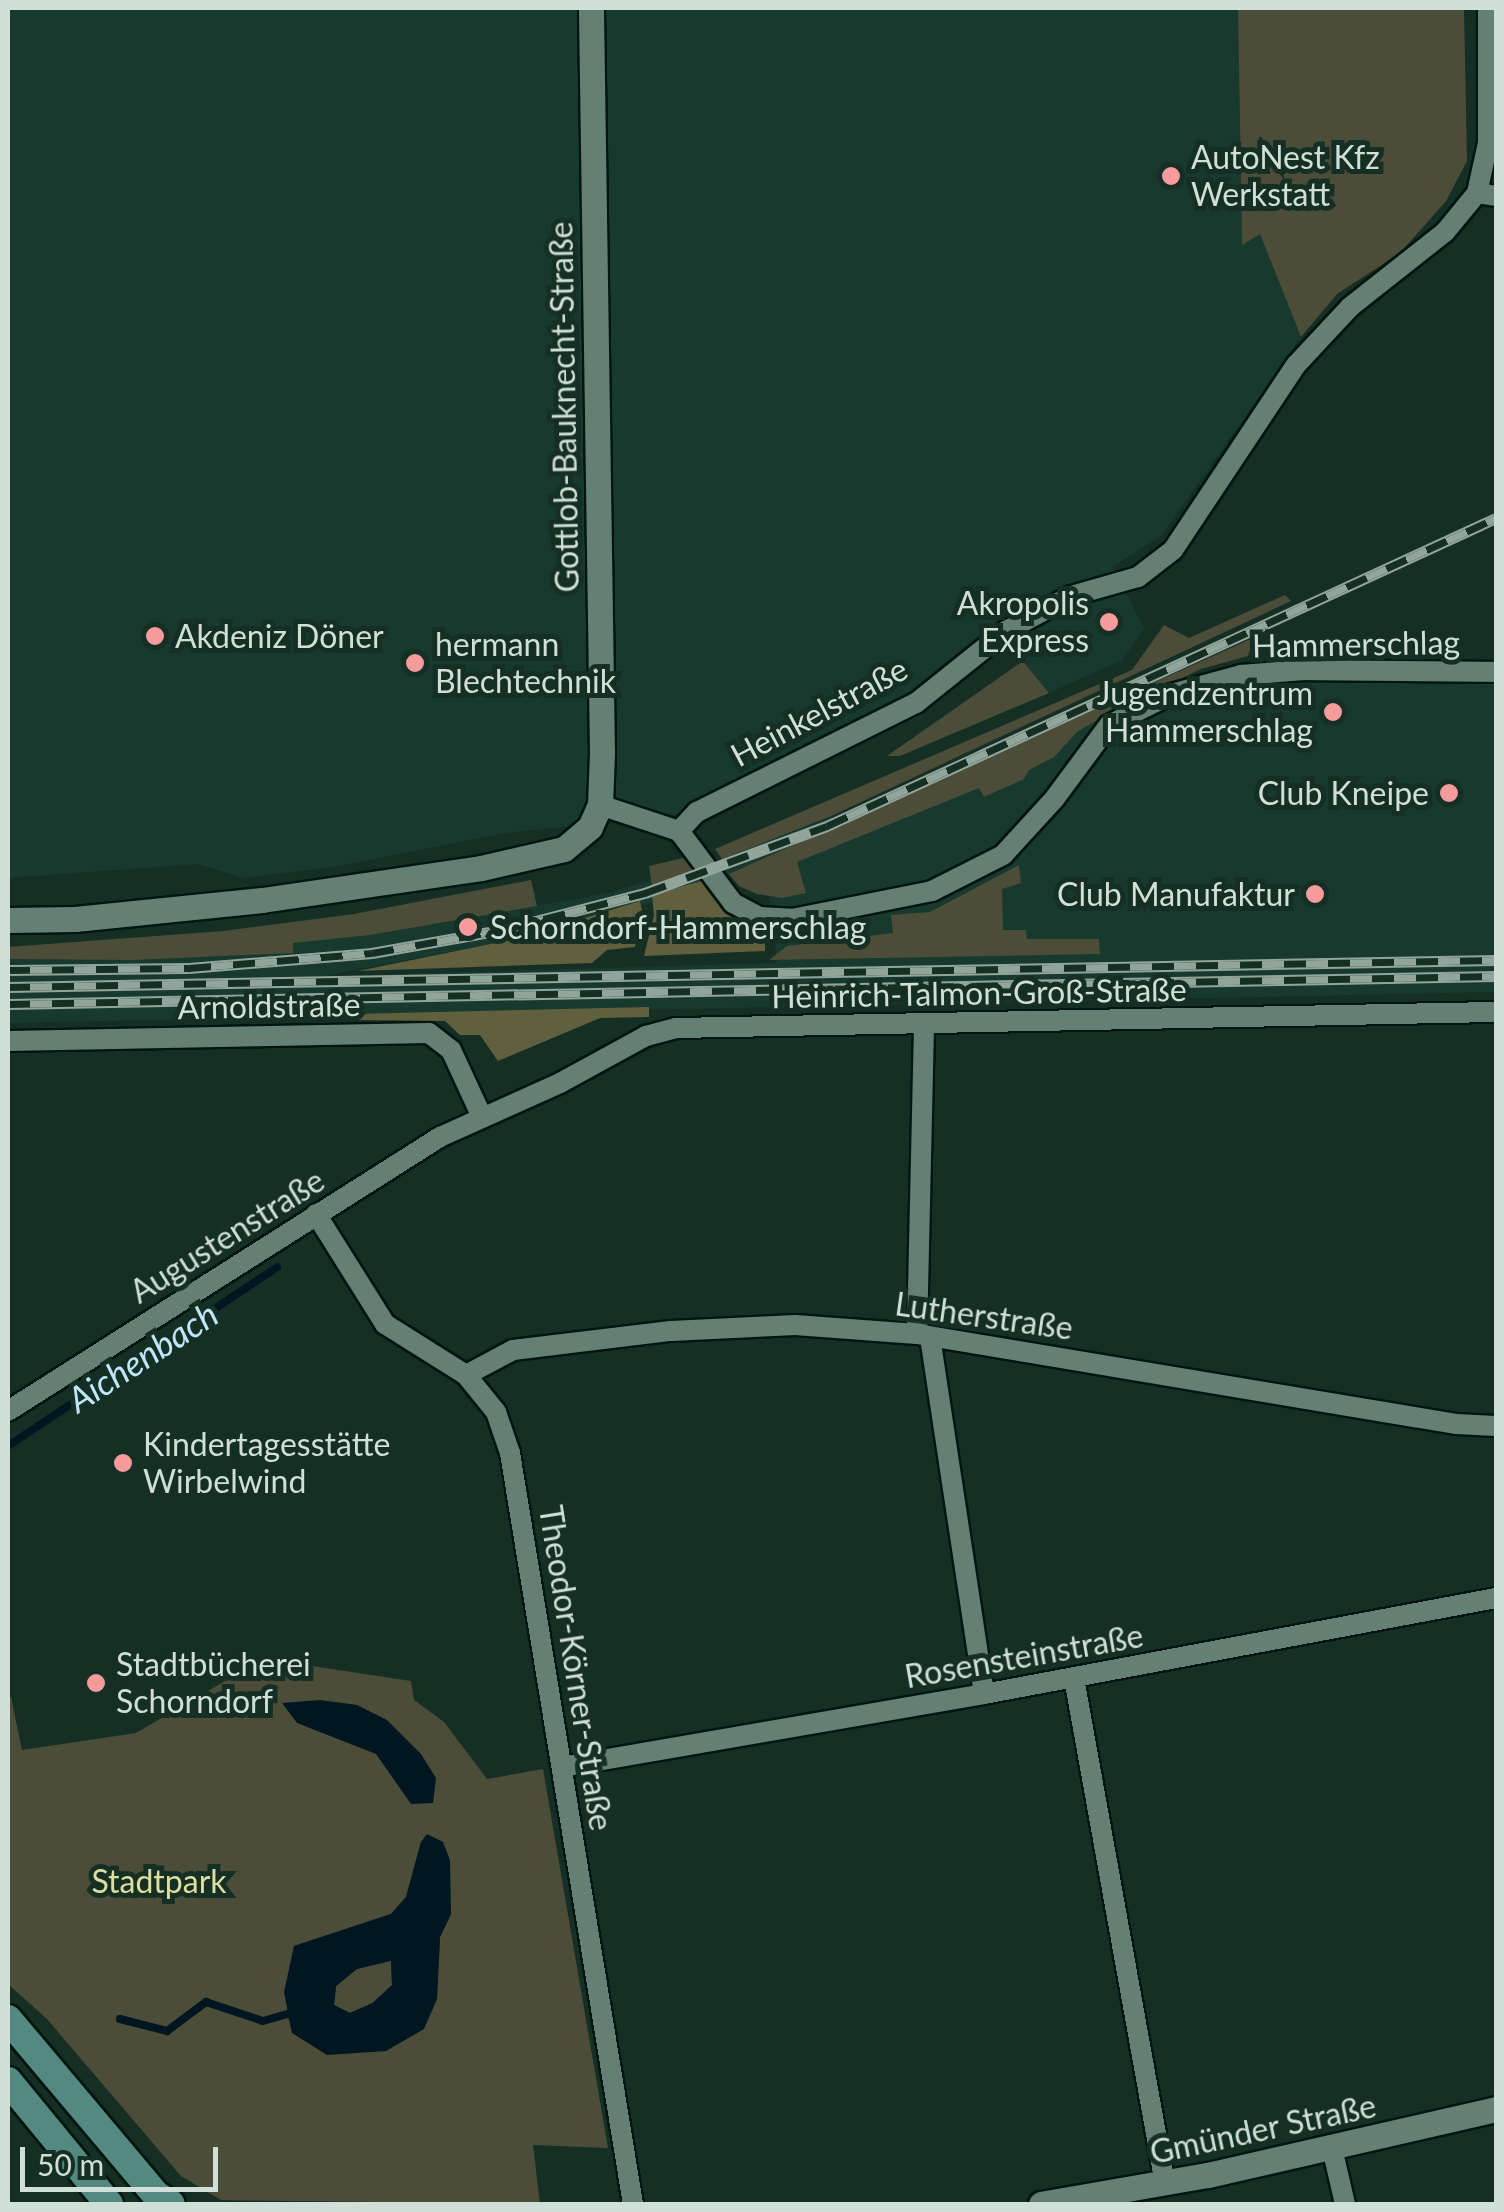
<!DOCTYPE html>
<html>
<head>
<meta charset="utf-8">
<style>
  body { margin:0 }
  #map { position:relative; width:1504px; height:2212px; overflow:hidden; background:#162f25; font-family:Lato,sans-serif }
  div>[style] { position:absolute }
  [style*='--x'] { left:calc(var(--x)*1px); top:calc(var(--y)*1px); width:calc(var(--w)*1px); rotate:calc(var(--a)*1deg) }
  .built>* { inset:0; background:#18392d }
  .green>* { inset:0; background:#4c4d38 }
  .forest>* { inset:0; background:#60603e }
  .water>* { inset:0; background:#001722 }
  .stream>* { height:8px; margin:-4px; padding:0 4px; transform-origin:4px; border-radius:4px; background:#001722 }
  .roads { filter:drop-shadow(2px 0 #00160e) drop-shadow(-2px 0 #00160e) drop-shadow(0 2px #00160e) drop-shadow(0 -2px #00160e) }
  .minor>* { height:20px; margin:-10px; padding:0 10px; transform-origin:10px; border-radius:10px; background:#647f74 }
  .tertiary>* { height:25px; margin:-12.5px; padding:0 12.5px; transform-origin:12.5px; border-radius:12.5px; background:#647f74 }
  .secondary>* { height:28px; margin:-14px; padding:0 14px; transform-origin:14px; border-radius:14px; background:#548982 }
  .rail>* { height:11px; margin-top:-5.5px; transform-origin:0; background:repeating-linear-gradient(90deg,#162f25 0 22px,#92a59d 0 44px); box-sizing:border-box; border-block:2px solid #92a59d }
  .dots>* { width:28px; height:28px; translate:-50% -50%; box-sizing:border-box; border:5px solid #162f25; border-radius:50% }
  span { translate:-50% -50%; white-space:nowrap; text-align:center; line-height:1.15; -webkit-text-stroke:10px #162f25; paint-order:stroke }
  .poi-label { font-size:32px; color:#d0dfd8 }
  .left { translate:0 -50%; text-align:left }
  .right { translate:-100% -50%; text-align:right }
  .street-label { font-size:32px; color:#d0dfd8 }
  .park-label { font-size:32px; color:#ddde9f }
  .water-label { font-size:35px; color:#bfe7f9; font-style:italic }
  .frame { position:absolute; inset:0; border:10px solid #d0dfd8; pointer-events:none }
  .scale { position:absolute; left:20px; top:2147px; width:198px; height:45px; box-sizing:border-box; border:5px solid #d0dfd8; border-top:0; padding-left:12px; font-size:30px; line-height:35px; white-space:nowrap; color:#d0dfd8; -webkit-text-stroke:8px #162f25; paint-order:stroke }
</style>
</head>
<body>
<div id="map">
  <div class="built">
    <div style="clip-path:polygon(8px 8px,1238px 8px,1242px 243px,1260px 233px,1301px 337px,1162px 535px,1113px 567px,1144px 629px,1122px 660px,1049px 693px,1011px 644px,921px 716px,727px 809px,500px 834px,334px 867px,243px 878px,199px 864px,8px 878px)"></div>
    <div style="clip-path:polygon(evenodd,1496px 675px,1496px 992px,8px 1023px,8px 959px,370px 935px,608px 893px,722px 859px,831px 816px,837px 832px,1158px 687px,1496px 675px,765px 863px,777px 963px,324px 976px,520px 938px,702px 889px,765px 863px)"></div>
  </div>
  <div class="green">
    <div style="clip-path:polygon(1238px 8px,1464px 8px,1467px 161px,1446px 201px,1400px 253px,1337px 294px,1301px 337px,1260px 234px,1242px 245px)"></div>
    <div style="clip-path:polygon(1285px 595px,1291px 601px,831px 816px,722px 859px,715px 849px,1132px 670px,1164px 625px,1189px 638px)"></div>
    <div style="clip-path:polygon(1253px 638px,1248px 656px,1201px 669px,1106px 715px,1077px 732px,1054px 757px,1029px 770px,1024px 779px,984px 797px,979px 788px,797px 862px,806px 893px,782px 898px,757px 894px,739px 886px,729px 874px)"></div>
    <div style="clip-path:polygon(1023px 661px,1049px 693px,900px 756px,887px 756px)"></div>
    <div style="clip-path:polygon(683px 858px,697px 872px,652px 886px,649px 866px)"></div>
    <div style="clip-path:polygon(1019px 865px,1021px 883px,1002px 889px,1003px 930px,1026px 930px,1027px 939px,1099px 939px,1100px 954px,769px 960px,787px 946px,893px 933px,891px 915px,930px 912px)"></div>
    <div style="clip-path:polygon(531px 880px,537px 906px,370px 935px,293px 943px,293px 953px,133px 960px,8px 959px,8px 947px,223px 931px,354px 914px)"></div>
    <div style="clip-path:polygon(evenodd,292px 1663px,411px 1681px,414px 1700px,444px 1722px,487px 1779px,543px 1769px,608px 2148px,533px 2145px,540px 2204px,221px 2200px,181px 2176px,47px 2019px,8px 1984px,8px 1698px,11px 1697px,22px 1750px,136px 1733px,237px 1674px,292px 1663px,421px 1842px,451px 1914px,440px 1937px,437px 1999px,327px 2055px,292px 2032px,287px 2014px,294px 1946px,391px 1914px,406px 1897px,421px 1842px)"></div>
    <div style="clip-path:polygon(391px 1960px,392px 1985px,372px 2003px,350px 2013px,334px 2005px,336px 1986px,357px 1968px)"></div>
  </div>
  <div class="forest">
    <div style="clip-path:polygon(701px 881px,726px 914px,765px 935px,765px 951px,644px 956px,654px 915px,652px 895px)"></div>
    <div style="clip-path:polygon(640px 901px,643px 915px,635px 947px,607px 950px,592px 963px,358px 971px,520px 938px)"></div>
    <div style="clip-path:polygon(649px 1007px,649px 1017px,600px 1018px,498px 1061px,480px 1035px,460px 1035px,445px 1021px,356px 1020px,354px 1014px)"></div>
  </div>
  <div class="water">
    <div style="clip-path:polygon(320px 1700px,357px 1705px,387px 1720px,421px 1754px,436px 1778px,433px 1803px,411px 1804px,376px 1754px,297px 1723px,282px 1703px)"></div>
    <div style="clip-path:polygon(evenodd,427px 1834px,443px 1842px,450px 1860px,451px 1914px,440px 1937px,437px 1999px,424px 2029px,386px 2051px,327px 2055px,292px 2033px,284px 1992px,294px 1946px,391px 1914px,406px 1897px,421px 1842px,427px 1834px,391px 1961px,392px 1985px,373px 2003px,350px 2013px,334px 2005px,336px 1986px,357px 1969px,391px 1961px)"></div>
  </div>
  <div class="stream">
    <div style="--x:8;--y:1446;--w:323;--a:-33.6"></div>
    <div style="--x:120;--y:2019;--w:49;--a:14.3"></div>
    <div style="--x:167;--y:2031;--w:49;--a:-36.6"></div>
    <div style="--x:206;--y:2002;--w:60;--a:18.4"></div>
    <div style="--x:263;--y:2021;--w:25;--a:-16"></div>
  </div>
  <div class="roads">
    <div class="minor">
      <div style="--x:1477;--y:193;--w:51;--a:-77.6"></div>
      <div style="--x:1488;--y:143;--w:135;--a:-90"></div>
      <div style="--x:600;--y:805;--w:83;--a:18.2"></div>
      <div style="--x:679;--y:831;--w:90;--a:53.1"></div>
      <div style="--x:733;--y:903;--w:30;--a:28"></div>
      <div style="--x:759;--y:917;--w:33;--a:3"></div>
      <div style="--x:792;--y:919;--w:143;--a:-11.3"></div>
      <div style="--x:932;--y:891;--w:80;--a:-26.9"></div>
      <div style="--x:1003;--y:855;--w:77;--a:-47.6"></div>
      <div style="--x:1055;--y:798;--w:91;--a:-53.5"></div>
      <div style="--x:1109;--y:725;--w:70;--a:-26.2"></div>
      <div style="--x:1172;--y:694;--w:72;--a:-15.4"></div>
      <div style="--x:1241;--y:675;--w:63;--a:-4.5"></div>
      <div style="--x:1304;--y:670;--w:192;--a:0.6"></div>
      <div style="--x:679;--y:831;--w:26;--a:-47"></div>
      <div style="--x:697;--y:812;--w:245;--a:-26.5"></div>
      <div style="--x:916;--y:703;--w:115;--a:-38.7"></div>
      <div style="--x:1006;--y:631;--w:74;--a:-28.3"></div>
      <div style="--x:1071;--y:596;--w:70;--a:-15.8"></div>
      <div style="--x:1138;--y:577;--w:44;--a:-37.6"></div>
      <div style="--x:1173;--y:550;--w:222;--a:-56.4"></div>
      <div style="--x:1296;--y:365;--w:79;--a:-47"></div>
      <div style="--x:1350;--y:307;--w:121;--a:-38.3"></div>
      <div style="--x:1445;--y:232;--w:50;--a:-50.6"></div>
      <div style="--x:1477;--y:193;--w:19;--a:9"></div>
      <div style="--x:8;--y:1041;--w:421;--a:-1.1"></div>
      <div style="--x:429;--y:1033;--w:28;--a:38"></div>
      <div style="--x:451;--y:1050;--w:74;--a:65.2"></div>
      <div style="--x:316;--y:1214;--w:130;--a:57.9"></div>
      <div style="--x:385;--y:1324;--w:96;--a:32.2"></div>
      <div style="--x:466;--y:1375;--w:48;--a:51"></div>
      <div style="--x:496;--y:1412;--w:43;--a:71.1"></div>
      <div style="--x:510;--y:1453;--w:761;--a:80.7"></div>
      <div style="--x:917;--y:1334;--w:309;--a:-88.7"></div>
      <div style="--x:930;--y:1337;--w:361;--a:81.4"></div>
      <div style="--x:466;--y:1375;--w:53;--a:-28"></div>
      <div style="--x:513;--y:1350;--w:159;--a:-6.9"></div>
      <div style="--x:671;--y:1331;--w:124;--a:-2.8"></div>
      <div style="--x:795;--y:1325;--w:122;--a:4.2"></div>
      <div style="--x:917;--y:1334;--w:546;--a:9.48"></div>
      <div style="--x:1456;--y:1424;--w:40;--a:2.9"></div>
      <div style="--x:8;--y:1411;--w:512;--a:-32.39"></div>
      <div style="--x:440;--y:1137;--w:132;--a:-24.2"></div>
      <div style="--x:560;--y:1083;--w:98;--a:-28.7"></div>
      <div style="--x:646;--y:1036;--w:31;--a:-15"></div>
      <div style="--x:676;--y:1028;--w:820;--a:-1.12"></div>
      <div style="--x:1074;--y:1678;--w:514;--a:79.8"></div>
      <div style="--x:562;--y:1767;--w:428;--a:-9.8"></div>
      <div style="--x:984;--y:1694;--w:521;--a:-10.62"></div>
      <div style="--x:1332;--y:2148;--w:57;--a:76.9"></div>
    </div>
    <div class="tertiary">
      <div style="--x:8;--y:920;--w:67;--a:-0.9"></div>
      <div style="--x:75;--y:919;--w:188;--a:-5.8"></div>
      <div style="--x:262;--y:900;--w:221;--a:-8.3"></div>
      <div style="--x:481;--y:868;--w:85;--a:-12.9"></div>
      <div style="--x:564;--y:849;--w:34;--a:-40"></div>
      <div style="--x:590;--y:827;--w:24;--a:-66"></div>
      <div style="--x:600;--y:805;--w:52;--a:-87.8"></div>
      <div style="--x:602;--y:753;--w:745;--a:-90.85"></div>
      <div style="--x:1041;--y:2204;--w:169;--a:-9.9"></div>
      <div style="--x:1208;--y:2175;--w:295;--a:-12.9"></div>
    </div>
    <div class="secondary">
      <div style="--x:8;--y:2019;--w:230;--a:49.9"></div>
      <div style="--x:156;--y:2195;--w:17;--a:31"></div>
      <div style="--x:8;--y:2081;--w:159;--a:50.6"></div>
    </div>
  </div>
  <div class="rail">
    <div style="--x:8;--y:970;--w:181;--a:-0.6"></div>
    <div style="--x:189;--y:968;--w:184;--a:-4.7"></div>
    <div style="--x:372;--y:953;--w:131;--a:-10.1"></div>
    <div style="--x:501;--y:930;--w:149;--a:-14.4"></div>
    <div style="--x:645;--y:893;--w:194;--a:-20.2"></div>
    <div style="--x:827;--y:826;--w:736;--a:-24.72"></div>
    <div style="--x:8;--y:987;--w:1488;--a:-1.04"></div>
    <div style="--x:8;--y:1004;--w:1488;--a:-1.08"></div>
  </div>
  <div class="dots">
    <div style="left:1171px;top:176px;background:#f59b9c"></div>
    <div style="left:1109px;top:622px;background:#f59b9c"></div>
    <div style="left:155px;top:636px;background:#f59b9c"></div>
    <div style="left:415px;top:663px;background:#f59b9c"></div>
    <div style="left:1333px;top:712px;background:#f59b9c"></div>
    <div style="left:1449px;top:793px;background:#f59b9c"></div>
    <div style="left:1315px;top:894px;background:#f59b9c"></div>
    <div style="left:468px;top:927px;background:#f59b9c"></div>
    <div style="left:123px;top:1463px;background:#f59b9c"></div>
    <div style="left:96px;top:1683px;background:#f59b9c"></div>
  </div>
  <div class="poi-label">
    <span class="left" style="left:1191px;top:176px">AutoNest Kfz<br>Werkstatt</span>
    <span class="right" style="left:1089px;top:622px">Akropolis<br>Express</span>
    <span class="left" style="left:175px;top:636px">Akdeniz Döner</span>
    <span class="left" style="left:435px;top:663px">hermann<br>Blechtechnik</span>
    <span class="right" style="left:1313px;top:712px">Jugendzentrum<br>Hammerschlag</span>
    <span class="right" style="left:1429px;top:793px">Club Kneipe</span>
    <span class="right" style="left:1295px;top:894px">Club Manufaktur</span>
    <span class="left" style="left:490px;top:927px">Schorndorf-Hammerschlag</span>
    <span class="left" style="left:143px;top:1463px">Kindertagesstätte<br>Wirbelwind</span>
    <span class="left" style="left:116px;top:1683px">Stadtbücherei<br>Schorndorf</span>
  </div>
  <div class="street-label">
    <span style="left:564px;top:407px;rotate:-91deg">Gottlob-Bauknecht-Straße</span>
    <span style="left:1356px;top:644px;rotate:-1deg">Hammerschlag</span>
    <span style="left:819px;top:712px;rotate:-28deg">Heinkelstraße</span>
    <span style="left:979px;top:993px;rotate:-1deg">Heinrich-Talmon-Groß-Straße</span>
    <span style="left:269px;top:1006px;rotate:-1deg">Arnoldstraße</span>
    <span style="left:227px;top:1236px;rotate:-32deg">Augustenstraße</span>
    <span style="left:984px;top:1316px;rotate:8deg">Lutherstraße</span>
    <span style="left:1024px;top:1656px;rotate:-10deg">Rosensteinstraße</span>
    <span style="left:576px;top:1668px;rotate:81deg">Theodor-Körner-Straße</span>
    <span style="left:1263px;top:2129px;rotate:-12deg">Gmünder Straße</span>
  </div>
  <div class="park-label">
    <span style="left:159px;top:1881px">Stadtpark</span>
  </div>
  <div class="water-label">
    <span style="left:142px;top:1356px;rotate:-33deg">Aichenbach</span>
  </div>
  <div class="frame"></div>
  <div class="scale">50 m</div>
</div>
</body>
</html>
